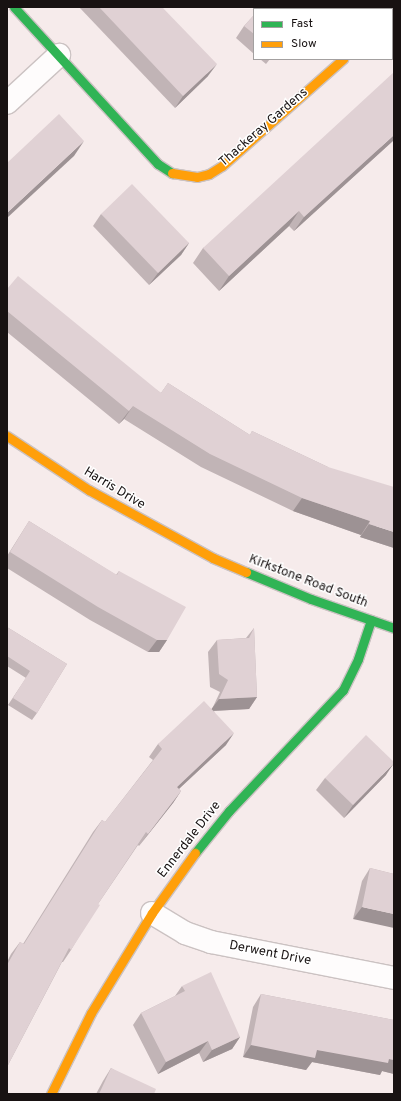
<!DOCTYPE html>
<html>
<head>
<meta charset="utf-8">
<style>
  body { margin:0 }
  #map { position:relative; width:401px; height:1101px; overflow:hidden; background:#f6ebeb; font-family:Overpass,sans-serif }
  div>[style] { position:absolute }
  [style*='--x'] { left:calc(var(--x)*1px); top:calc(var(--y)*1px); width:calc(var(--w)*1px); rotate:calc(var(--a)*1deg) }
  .roads { filter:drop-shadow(1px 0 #cbc2c2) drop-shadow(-1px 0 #cbc2c2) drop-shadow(0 1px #cbc2c2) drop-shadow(0 -1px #cbc2c2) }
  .street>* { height:22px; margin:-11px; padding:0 11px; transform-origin:11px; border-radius:11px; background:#fefcfc }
  .fast>* { height:9px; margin:-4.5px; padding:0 4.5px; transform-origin:4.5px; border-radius:4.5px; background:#30b455 }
  .slow>* { height:9px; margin:-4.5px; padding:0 4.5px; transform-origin:4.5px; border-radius:4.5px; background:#ff9f0a }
  .wall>* { inset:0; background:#c1b4b6 }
  .shaded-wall>* { inset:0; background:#9d9294 }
  .building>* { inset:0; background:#e0d1d4 }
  span { translate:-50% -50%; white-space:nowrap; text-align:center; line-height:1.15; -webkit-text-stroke:3px #fff; paint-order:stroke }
  .street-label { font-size:13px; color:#181212 }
  .frame { position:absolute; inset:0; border:8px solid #181212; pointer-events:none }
  .legend { position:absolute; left:253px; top:8px; width:140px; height:52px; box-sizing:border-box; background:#fff; border:1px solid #a3a0a0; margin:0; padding:5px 7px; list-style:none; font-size:12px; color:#181212 }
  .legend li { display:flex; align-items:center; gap:8px; height:20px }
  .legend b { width:20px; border:1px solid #a3a0a0 }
</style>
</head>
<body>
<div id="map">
  <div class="roads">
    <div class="street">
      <div style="--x:387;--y:9;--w:2;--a:-63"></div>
      <div style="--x:7;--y:103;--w:71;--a:-42.7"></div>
      <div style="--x:152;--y:913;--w:39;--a:31"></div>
      <div style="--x:185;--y:933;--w:28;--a:19"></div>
      <div style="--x:211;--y:942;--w:187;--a:11.1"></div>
    </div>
    <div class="fast">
      <div style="--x:14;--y:7;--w:213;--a:47.5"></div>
      <div style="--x:158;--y:164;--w:17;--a:33"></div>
      <div style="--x:246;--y:572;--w:70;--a:22.6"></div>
      <div style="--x:311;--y:599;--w:88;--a:19.3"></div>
      <div style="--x:195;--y:853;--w:54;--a:-51"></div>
      <div style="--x:229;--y:811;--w:166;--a:-46.7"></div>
      <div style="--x:343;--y:690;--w:34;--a:-64"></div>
      <div style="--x:358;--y:659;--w:41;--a:-71.6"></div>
    </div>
    <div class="slow">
      <div style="--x:172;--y:173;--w:25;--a:9"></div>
      <div style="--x:197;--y:177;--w:12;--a:-14"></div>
      <div style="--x:209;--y:174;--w:15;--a:-32"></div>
      <div style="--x:222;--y:166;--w:162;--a:-41.5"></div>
      <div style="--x:7;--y:436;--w:98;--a:33.4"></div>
      <div style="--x:89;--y:490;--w:141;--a:28.7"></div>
      <div style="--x:213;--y:558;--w:36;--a:23"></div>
      <div style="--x:51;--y:1094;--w:90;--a:-63.7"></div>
      <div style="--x:91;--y:1013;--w:117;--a:-58.6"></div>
      <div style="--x:152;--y:913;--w:74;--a:-54.4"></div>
    </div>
  </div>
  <div class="wall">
    <div style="clip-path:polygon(79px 7px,162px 7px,208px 76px,175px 108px)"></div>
    <div style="clip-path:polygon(254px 15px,254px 54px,236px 38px,244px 26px)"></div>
    <div style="clip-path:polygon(260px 59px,270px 59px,266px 64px)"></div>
    <div style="clip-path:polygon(394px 140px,294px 231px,289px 226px,219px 291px,193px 263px,203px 248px)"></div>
    <div style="clip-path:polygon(101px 214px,189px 243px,181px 255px,149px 285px,93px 226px)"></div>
    <div style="clip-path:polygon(7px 289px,161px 393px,168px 383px,250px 435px,252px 431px,328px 467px,394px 548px,360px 537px,361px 535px,293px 511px,201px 467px,124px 419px,119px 424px,7px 332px)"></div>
    <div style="clip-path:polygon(29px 521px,116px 575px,119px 571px,167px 640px,159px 652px,148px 652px,90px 620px,7px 568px,7px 556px)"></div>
    <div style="clip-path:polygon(7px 627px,67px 664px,37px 713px,32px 720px,8px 705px,26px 678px,7px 666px)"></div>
    <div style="clip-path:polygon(254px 628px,257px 697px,249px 709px,214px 711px,226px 745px,179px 789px,181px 791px,173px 803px,139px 846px,138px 845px,98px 904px,71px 950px,63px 962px,62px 962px,7px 1067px,7px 962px,11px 954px,20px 942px,23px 944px,93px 832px,102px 820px,105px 822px,153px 760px,149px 757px,158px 744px,212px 709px,220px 692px,210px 687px,208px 652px,217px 640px,246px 638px)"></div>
    <div style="clip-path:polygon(386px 775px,344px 818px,316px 790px,325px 778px)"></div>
    <div style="clip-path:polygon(370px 868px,394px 874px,353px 919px,362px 881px)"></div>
    <div style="clip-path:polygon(182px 986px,240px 1037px,232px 1049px,203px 1062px,199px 1053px,158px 1074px,133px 1025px,141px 1013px,175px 996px)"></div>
    <div style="clip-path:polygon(261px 994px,394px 1020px,394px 1074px,382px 1071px,380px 1075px,312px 1062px,306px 1070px,243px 1057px,253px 1007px)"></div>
    <div style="clip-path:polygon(111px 1068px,154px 1094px,96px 1094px,103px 1081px)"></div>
  </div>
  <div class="shaded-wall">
    <div style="clip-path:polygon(217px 64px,208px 76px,175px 108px,183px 96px)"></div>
    <div style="clip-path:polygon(394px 135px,394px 140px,294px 231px,304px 217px)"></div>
    <div style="clip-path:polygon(84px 141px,74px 156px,7px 218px,7px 213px)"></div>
    <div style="clip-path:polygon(299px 211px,289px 226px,219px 291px,229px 276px)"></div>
    <div style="clip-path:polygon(189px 243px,181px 255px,149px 285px,158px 273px)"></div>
    <div style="clip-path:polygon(133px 406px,124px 419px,119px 424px,129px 411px)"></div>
    <div style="clip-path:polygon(302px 498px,370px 521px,361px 535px,293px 511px)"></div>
    <div style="clip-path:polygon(369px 524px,394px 532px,394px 548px,360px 537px)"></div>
    <div style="clip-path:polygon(157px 640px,167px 640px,159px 652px,148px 652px)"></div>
    <div style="clip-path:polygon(257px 697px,249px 709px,210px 711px,219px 699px)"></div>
    <div style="clip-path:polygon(234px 733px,226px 745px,168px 799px,177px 787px)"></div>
    <div style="clip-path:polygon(394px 763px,386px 775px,344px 818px,353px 805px)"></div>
    <div style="clip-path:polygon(181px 791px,173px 803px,139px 846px,148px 834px)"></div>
    <div style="clip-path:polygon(362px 907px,394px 914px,394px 928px,353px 919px)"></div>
    <div style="clip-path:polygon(240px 1037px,232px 1049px,203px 1062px,212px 1050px)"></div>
    <div style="clip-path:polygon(208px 1041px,199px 1053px,158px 1074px,166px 1062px)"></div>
    <div style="clip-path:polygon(251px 1045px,317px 1050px,389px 1059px,394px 1060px,394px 1074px,382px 1071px,380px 1075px,312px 1062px,306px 1070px,243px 1057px)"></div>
  </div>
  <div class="building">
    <div style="clip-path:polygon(99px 7px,162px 7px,217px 64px,183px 96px)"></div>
    <div style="clip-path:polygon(261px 7px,312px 7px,311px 9px,259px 9px)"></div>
    <div style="clip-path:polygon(254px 15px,254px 34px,244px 26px)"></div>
    <div style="clip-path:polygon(394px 72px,394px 135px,304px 217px,299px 211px,229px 276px,203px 248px)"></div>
    <div style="clip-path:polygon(59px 114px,84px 141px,7px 213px,7px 163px)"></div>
    <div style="clip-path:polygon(132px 184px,189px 243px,158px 273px,101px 214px)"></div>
    <div style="clip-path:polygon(18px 276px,161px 393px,168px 383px,250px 435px,252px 431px,328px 467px,394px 487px,394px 532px,369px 524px,370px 521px,302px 498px,210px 454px,133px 406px,129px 411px,7px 311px,7px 289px)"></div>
    <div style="clip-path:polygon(29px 521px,117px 575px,119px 571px,186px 607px,167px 640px,157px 640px,98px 607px,10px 552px)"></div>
    <div style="clip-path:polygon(7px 627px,67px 664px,37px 713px,13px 698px,30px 671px,7px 656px)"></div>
    <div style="clip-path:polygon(254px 628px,257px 697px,219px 699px,228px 680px,219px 674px,217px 640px,249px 638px)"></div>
    <div style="clip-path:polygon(204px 701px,234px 733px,177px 787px,181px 791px,148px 834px,146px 832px,98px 904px,100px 905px,71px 950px,69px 948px,7px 1067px,7px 965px,20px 942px,24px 944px,102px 820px,105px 822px,162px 749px,158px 744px)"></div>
    <div style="clip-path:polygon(366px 735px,394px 762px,394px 763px,353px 805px,325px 778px)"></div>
    <div style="clip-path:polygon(370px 868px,394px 874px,394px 914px,362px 907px)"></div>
    <div style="clip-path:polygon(211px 972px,240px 1037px,212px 1050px,208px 1041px,166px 1062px,141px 1013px,185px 991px,182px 986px)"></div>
    <div style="clip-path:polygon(261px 994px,394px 1020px,394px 1060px,389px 1059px,388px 1063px,317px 1050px,315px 1058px,251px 1045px)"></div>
    <div style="clip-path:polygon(111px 1068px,156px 1089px,154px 1094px,99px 1094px)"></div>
  </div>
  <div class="street-label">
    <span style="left:264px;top:128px;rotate:-41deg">Thackeray Gardens</span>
    <span style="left:114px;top:489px;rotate:31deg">Harris Drive</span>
    <span style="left:308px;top:582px;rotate:21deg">Kirkstone Road South</span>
    <span style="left:190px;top:840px;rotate:-52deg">Ennerdale Drive</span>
    <span style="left:270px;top:954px;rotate:11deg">Derwent Drive</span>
  </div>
  <div class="frame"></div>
  <ul class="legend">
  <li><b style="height:5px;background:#30b455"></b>Fast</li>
  <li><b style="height:5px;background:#ff9f0a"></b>Slow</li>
  </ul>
</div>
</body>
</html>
